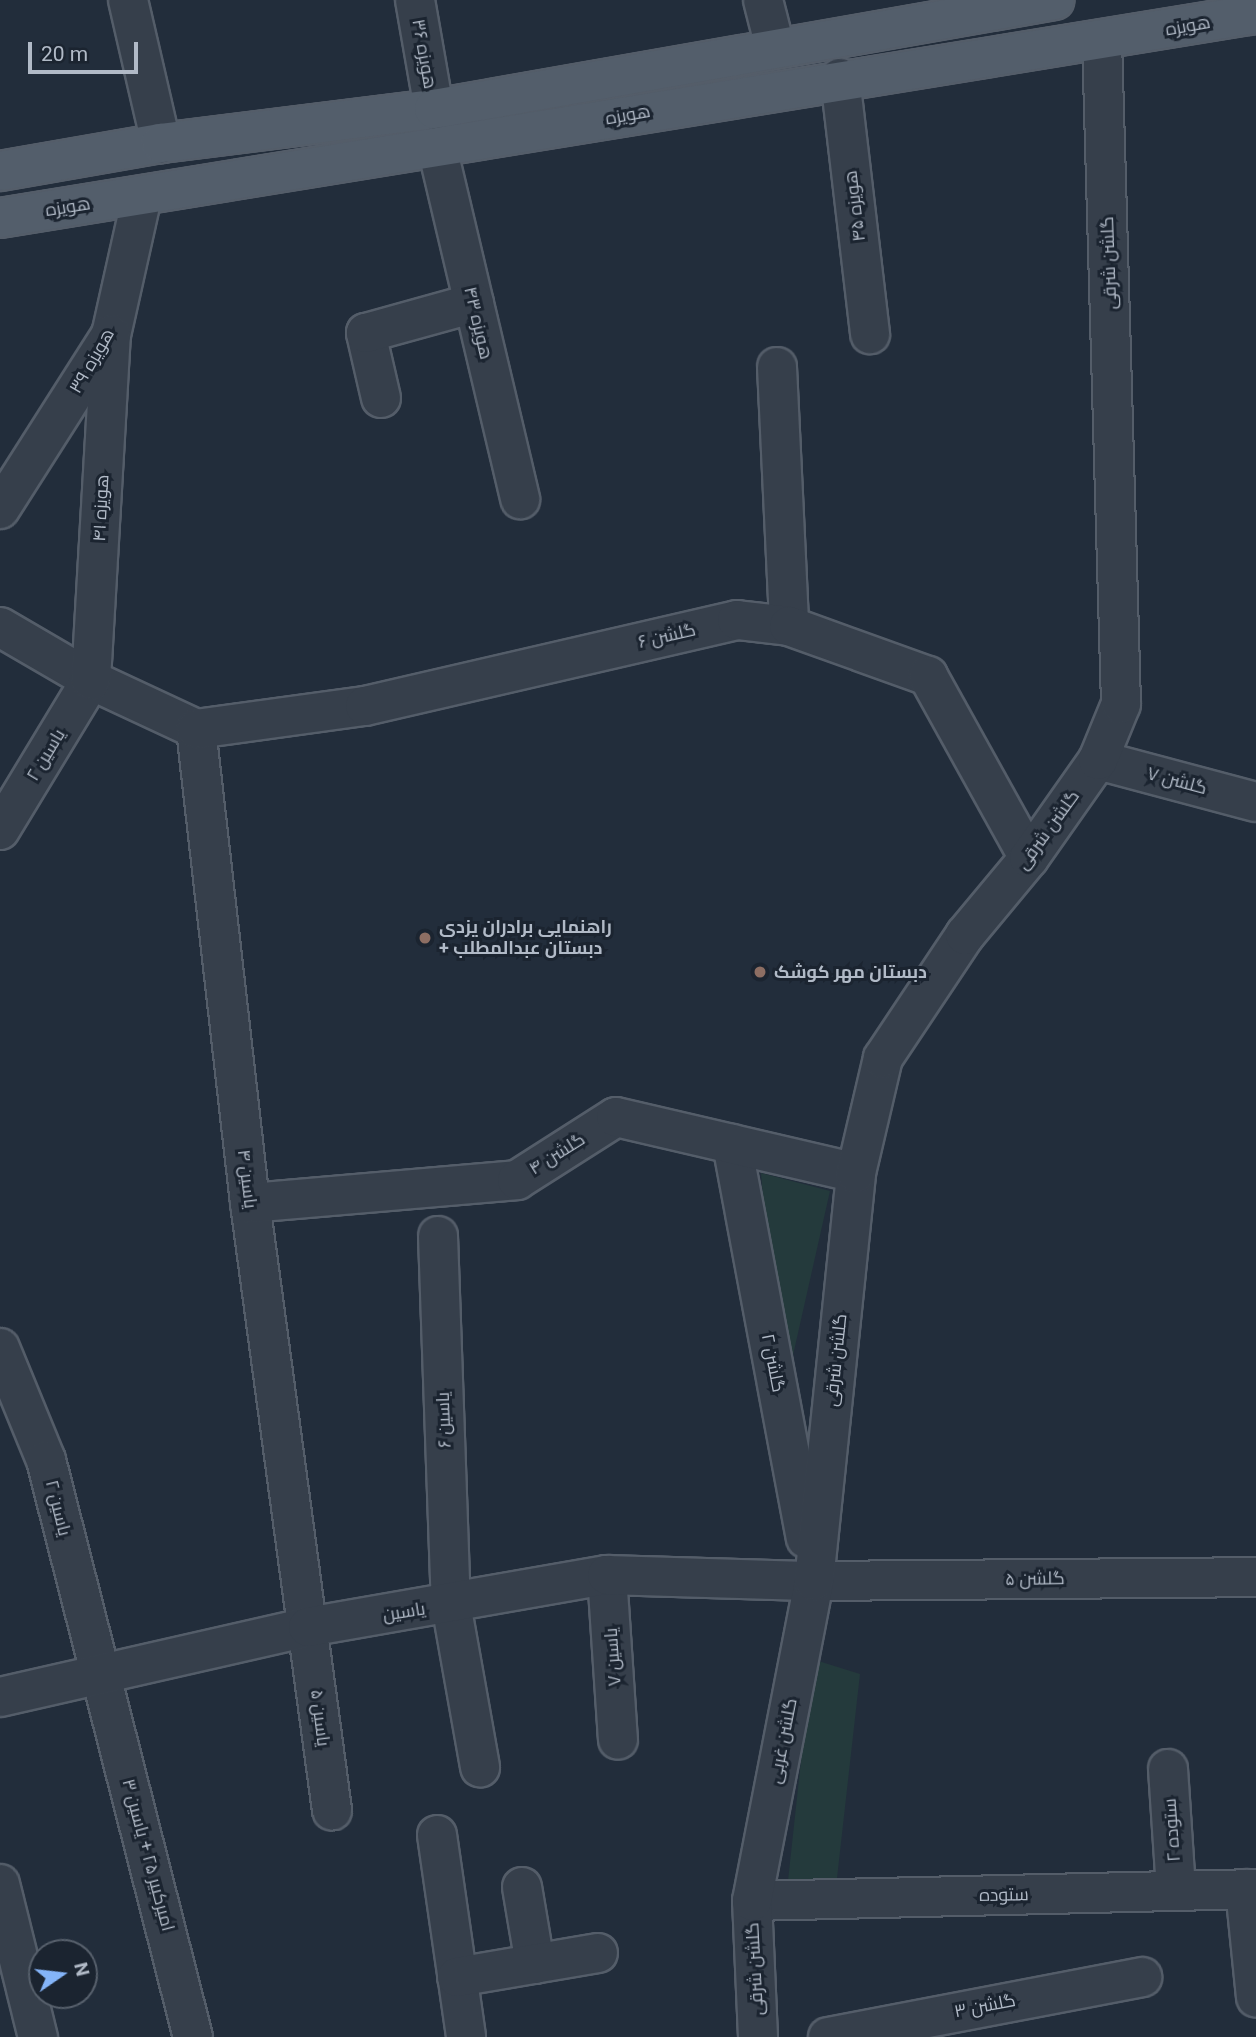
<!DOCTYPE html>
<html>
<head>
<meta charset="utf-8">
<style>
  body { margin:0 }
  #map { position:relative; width:1256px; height:2037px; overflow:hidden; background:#222d3b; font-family:Roboto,Cairo,sans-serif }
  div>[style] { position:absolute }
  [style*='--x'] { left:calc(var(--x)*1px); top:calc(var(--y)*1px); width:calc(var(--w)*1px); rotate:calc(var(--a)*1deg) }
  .green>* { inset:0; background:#243a3c }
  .roads { filter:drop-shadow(2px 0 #545d69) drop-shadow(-2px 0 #545d69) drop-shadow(0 2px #545d69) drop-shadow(0 -2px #545d69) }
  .minor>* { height:38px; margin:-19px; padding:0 19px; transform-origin:19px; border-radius:19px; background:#363f4b }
  .primary>* { height:38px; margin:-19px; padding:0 19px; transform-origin:19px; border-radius:19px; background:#535e6b }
  .dots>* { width:19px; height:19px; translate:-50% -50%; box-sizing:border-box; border:4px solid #1b2430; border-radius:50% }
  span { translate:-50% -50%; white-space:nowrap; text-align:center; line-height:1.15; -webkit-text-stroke:6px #1b2430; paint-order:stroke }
  .street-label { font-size:18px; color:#b1bac7 }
  .poi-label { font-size:18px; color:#b1bac7; font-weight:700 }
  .left { translate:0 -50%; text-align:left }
  .north { position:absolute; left:28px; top:1939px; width:70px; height:70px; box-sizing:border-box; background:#1b2430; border:2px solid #57606c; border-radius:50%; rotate:76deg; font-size:19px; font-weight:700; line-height:28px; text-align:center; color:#b1bac7 }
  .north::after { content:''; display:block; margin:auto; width:24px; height:32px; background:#84b4f8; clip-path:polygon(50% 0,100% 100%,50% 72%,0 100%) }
  .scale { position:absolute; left:28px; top:42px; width:110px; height:32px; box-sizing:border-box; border:4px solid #b1bac7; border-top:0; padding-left:9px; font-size:21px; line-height:24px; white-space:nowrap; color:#b1bac7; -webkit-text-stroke:5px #1b2430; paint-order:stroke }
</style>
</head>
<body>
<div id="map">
  <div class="green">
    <div style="clip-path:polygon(761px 1173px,830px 1191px,780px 1413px)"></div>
    <div style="clip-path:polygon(812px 1659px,860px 1674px,836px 1887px,787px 1890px)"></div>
  </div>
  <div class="roads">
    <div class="minor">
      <div style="--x:128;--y:0;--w:147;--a:77"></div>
      <div style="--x:415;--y:0;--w:111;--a:80.1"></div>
      <div style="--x:763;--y:0;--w:49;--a:75.7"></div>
      <div style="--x:840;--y:78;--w:258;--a:83.3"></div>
      <div style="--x:437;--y:147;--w:362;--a:76.7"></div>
      <div style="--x:777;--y:367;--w:259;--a:87.3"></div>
      <div style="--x:381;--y:398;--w:67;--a:-103"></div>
      <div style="--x:366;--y:333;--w:112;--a:-15.5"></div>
      <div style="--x:0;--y:509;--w:206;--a:-57.5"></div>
      <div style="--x:111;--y:335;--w:142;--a:-77.4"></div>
      <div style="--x:0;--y:627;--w:105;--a:30.2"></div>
      <div style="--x:91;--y:680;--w:116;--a:25"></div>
      <div style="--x:196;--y:729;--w:477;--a:83.5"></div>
      <div style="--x:250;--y:1203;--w:613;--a:82.31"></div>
      <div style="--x:196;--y:729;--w:171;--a:-7.8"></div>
      <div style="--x:365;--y:706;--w:382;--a:-13"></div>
      <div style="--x:737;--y:620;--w:52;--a:6.6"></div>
      <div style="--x:789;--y:626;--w:148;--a:19.8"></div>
      <div style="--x:928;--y:676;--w:208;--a:61"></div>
      <div style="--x:1098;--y:760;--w:163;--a:14.9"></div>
      <div style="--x:0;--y:830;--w:175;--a:-58.8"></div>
      <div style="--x:91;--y:680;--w:346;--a:-86.7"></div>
      <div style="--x:732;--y:1144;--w:401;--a:79.4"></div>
      <div style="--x:250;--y:1203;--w:268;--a:-4.9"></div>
      <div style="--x:517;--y:1180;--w:117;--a:-32.5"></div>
      <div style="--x:616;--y:1117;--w:246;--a:13.1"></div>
      <div style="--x:438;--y:1236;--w:368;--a:88"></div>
      <div style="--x:451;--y:1604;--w:166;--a:79.9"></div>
      <div style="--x:0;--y:1348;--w:121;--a:67.7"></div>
      <div style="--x:46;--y:1460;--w:595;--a:75.71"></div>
      <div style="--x:607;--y:1575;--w:165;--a:86.2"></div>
      <div style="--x:0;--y:1697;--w:316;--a:-12.8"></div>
      <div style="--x:308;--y:1627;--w:303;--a:-9.9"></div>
      <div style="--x:607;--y:1575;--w:207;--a:1.7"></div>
      <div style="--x:814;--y:1581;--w:442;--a:-0.5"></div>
      <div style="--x:1168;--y:1769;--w:121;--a:86.2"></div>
      <div style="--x:437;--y:1835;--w:204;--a:81.8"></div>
      <div style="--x:0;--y:1884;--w:158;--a:76.1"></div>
      <div style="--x:522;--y:1887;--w:78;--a:80.4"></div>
      <div style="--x:1245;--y:1889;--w:109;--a:84.2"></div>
      <div style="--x:752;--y:1901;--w:504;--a:-1.36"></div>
      <div style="--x:457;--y:1977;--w:143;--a:-9.7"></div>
      <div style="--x:758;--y:2037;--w:136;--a:-92.5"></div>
      <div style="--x:752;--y:1901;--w:326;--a:-79"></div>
      <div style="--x:814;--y:1581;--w:410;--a:-84.1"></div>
      <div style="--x:856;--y:1173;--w:118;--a:-76.8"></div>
      <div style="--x:883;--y:1058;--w:148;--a:-56.3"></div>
      <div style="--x:965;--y:935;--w:100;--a:-50.3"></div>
      <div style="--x:1029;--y:858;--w:120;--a:-54.9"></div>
      <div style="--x:1098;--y:760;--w:61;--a:-67.7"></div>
      <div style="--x:1121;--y:704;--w:663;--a:-91.64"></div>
      <div style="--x:828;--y:2037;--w:320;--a:-10.8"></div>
    </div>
    <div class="primary">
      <div style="--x:0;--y:171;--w:163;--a:-9.9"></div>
      <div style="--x:161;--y:143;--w:275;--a:-7.1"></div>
      <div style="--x:434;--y:109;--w:630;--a:-9.96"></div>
      <div style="--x:0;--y:218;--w:1272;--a:-9.23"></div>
    </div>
  </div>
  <div class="dots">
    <div style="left:425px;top:938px;background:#8d6e63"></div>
    <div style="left:760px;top:972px;background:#8d6e63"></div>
  </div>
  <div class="street-label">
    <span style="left:1188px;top:26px;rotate:-10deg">هویزه</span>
    <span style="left:424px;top:54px;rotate:80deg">هویزه ۳۶</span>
    <span style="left:628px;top:115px;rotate:-10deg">هویزه</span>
    <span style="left:855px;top:206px;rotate:-97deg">هویزه ۴۵</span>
    <span style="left:68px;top:207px;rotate:-9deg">هویزه</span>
    <span style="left:1109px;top:263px;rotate:-92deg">گلشن شرقی</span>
    <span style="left:478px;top:323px;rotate:77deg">هویزه ۴۳</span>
    <span style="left:92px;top:361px;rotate:-60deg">هویزه ۳۹</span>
    <span style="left:101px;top:508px;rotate:-87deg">هویزه ۴۱</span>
    <span style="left:667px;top:636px;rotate:-13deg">گلشن ۶</span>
    <span style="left:46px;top:755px;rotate:-59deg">یاسین ۲</span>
    <span style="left:1177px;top:781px;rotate:15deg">گلشن ۷</span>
    <span style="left:1048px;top:830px;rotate:-54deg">گلشن شرقی</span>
    <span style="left:557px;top:1154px;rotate:-32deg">گلشن ۴</span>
    <span style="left:247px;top:1179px;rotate:83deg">یاسین ۴</span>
    <span style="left:836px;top:1360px;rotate:-84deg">گلشن شرقی</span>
    <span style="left:773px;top:1363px;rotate:79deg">گلشن ۲</span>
    <span style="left:444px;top:1420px;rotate:-92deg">یاسین ۶</span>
    <span style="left:58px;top:1508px;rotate:76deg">یاسین ۲</span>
    <span style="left:1035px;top:1579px;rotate:-1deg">گلشن ۵</span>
    <span style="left:404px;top:1612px;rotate:-9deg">یاسین</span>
    <span style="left:613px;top:1657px;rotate:-94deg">یاسین ۷</span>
    <span style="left:320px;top:1718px;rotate:83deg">یاسین ۵</span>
    <span style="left:783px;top:1741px;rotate:-79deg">گلشن غربی</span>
    <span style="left:1172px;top:1830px;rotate:-94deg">ستوده ۲</span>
    <span style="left:148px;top:1855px;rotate:75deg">امیرکبیر ۲۵ + یاسین ۳</span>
    <span style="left:1004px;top:1895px;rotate:-1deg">ستوده</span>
    <span style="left:755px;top:1969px;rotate:-93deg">گلشن شرقی</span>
    <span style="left:985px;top:2006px;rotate:-11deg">گلشن ۳</span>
  </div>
  <div class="poi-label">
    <span class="left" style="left:439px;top:938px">راهنمایی برادران یزدی<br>+ دبستان عبدالمطلب</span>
    <span class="left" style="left:774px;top:972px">دبستان مهر کوشک</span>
  </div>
  <div class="north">N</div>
  <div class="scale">20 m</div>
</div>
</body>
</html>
